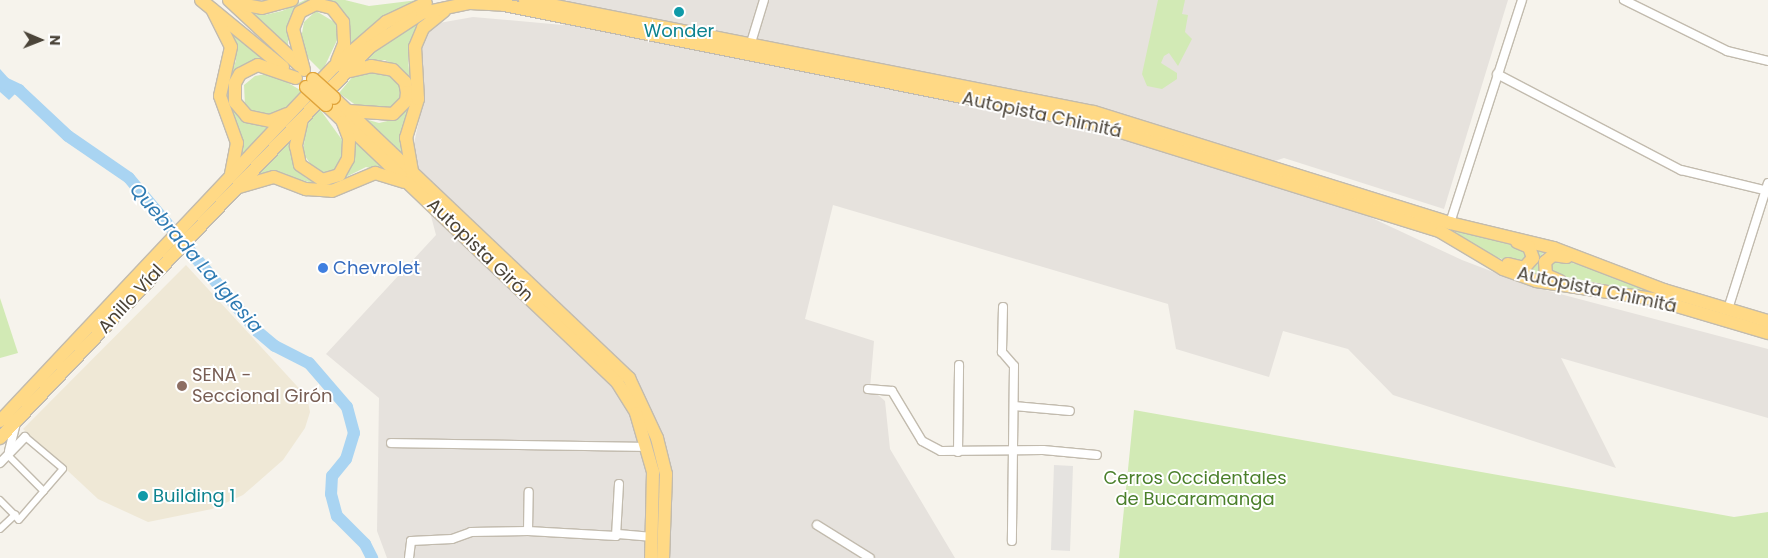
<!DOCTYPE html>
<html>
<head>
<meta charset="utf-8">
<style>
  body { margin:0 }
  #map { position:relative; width:1768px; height:558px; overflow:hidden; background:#f6f3ec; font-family:Poppins,sans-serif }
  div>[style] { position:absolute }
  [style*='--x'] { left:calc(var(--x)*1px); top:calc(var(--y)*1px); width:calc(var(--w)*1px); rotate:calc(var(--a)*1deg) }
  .industrial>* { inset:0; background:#e6e2dd }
  .education>* { inset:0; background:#efe8d6 }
  .green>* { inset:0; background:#d2eab5 }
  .parking>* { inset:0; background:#e5e3e0 }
  .water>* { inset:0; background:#a9d4f2 }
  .river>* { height:12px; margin:-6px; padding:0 6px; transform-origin:6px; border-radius:6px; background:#a9d4f2 }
  .roads { filter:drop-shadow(1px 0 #c2bbae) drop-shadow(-1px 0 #c2bbae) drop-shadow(0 1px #c2bbae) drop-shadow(0 -1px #c2bbae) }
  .pedestrian>* { height:5.5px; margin:-2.75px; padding:0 2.75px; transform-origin:2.75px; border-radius:2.75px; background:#fff }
  .minor>* { height:8px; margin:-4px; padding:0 4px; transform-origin:4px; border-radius:4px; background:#fff }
  .trunk>* { height:12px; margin:-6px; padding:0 6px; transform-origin:6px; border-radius:6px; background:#ffd985 }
  .bridges { filter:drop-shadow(1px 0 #e0a43c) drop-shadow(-1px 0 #e0a43c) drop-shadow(0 1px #e0a43c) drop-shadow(0 -1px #e0a43c) }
  .trunk-bridge>* { height:12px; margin:-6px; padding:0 6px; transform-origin:6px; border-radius:6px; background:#ffd985 }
  .dots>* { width:14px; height:14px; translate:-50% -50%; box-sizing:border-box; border:2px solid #fff; border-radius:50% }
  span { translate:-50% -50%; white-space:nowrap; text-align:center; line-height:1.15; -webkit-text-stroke:4px #fff; paint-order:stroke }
  .culture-label { font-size:18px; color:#0d838f }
  .left { translate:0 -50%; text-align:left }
  .street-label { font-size:18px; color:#4b4439 }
  .shop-label { font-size:18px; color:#366cbe }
  .education-label { font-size:18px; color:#785e54 }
  .park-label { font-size:18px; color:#4a7f2a }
  .water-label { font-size:19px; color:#2e7ab2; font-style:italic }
  .north { position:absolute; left:15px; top:15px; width:50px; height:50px; -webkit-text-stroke:4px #fff; paint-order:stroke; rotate:91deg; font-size:14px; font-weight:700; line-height:20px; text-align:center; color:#4b4439 }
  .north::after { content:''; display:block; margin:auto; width:18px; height:22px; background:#4b4439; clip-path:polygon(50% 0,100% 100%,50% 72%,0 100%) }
</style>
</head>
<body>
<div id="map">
  <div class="industrial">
    <div style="clip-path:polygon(567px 0,1508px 0,1444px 209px,1284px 158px,1268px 163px,1267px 169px,1462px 260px,1530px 286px,1768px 349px,1768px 418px,1561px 358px,1616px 468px,1393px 395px,1348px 349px,1283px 331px,1269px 377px,1176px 349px,1168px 304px,833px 205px,805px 319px,874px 341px,870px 388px,885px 401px,890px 449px,955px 558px,387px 558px,377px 531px,379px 398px,326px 354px,436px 235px,413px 148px,425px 93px,417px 64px,421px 37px,439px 23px,473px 17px,563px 25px)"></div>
  </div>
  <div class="education">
    <div style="clip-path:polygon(186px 265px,307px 397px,310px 412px,305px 428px,283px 460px,243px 495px,212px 509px,148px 522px,98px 499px,23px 429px)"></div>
  </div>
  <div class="green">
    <div style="clip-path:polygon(305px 0,345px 0,369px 6px,418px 0,386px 15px,347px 47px,350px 28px,337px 6px,312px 3px,288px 34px,288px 47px,248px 10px,264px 15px,282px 11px)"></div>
    <div style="clip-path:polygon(1158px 0,1185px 0,1182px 14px,1188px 15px,1185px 32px,1192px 39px,1178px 66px,1169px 53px,1164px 56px,1161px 63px,1177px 73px,1177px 79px,1162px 89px,1147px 86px,1142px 74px)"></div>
    <div style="clip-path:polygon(316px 11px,336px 23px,339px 36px,322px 72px,306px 56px,301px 39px,304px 22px)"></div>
    <div style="clip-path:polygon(428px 18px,416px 30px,408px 57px,412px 113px,403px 126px,401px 155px,365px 119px,379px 123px,396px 119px,408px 78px,403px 70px,385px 60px,359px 64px,394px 36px)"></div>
    <div style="clip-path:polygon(233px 31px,274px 64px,259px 61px,230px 87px,249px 122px,274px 124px,240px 161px,225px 94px,236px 60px)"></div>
    <div style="clip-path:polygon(366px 71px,397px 78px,401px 88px,398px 102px,386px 110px,357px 106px,339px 93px,354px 75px)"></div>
    <div style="clip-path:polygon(271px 73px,302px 91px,284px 110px,259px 116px,245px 106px,244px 85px,255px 76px)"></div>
    <div style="clip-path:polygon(319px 108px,345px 144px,341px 164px,332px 173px,317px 174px,303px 153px,306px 127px)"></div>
    <div style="clip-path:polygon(294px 131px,298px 171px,306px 178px,319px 182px,354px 160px,355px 139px,394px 174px,366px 167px,326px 187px,278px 173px,250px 178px)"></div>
    <div style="clip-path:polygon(1451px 229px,1523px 248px,1528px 254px,1525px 262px,1513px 263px,1485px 253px)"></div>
    <div style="clip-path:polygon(1535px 250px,1550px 250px,1542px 254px,1538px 264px,1546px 280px,1523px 270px)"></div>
    <div style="clip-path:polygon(1557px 259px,1592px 268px,1659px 295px,1552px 274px,1550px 263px)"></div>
    <div style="clip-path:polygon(0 298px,18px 353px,0 358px)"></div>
    <div style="clip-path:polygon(1134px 410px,1734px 517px,1768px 512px,1768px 558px,1119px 558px)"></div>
  </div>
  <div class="parking">
    <div style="clip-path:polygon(1054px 465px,1073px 466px,1070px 551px,1051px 550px)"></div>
  </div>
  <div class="water">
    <div style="clip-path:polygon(0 69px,19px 90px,9px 100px,0 92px)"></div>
  </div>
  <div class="river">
    <div style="--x:0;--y:81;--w:21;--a:25"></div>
    <div style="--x:19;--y:90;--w:67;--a:43.2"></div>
    <div style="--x:68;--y:136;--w:74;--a:34.5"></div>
    <div style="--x:129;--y:178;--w:199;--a:50.1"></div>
    <div style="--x:257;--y:331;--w:23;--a:40"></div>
    <div style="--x:275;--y:346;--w:38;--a:27"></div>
    <div style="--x:309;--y:363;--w:58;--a:49.2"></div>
    <div style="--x:347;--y:407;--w:27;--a:75"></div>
    <div style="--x:354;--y:433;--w:27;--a:107"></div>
    <div style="--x:346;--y:459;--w:22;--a:129"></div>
    <div style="--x:332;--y:476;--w:18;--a:93"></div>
    <div style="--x:331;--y:494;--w:23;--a:75"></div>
    <div style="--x:337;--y:516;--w:40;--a:45"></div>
    <div style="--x:365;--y:544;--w:16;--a:63"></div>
  </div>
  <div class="roads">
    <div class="pedestrian">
      <div style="--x:8;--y:455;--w:51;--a:45"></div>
      <div style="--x:0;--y:500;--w:21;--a:45"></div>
      <div style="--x:0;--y:529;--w:21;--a:-43"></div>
      <div style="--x:15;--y:515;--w:6;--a:51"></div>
      <div style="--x:19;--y:520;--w:67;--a:-49.2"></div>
      <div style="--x:63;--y:469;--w:50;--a:-139.9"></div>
    </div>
    <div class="minor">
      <div style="--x:1624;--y:0;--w:115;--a:26.3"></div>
      <div style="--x:1727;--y:51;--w:42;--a:13.7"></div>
      <div style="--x:750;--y:46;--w:48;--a:-73.1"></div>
      <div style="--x:1497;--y:74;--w:208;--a:27.6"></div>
      <div style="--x:1681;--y:170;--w:89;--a:13.6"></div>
      <div style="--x:1450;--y:223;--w:234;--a:-72.1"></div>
      <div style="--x:1003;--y:307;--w:45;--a:91.3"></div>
      <div style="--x:1002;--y:352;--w:18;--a:49"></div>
      <div style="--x:1014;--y:366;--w:175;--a:90.7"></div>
      <div style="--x:1728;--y:309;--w:132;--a:-72.4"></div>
      <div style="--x:868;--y:389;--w:24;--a:5"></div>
      <div style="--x:892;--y:391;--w:58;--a:59"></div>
      <div style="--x:922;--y:441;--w:21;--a:28"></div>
      <div style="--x:941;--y:451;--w:102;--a:-0.6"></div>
      <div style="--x:1043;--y:450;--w:54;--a:5.3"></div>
      <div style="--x:1014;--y:406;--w:56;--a:5.1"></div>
      <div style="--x:391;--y:443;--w:256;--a:0.9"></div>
      <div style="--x:9;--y:451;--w:29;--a:-76"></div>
      <div style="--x:958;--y:452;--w:87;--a:-89.3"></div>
      <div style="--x:0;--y:463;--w:36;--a:-46"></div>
      <div style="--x:817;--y:525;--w:62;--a:31.9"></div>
      <div style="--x:528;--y:531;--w:88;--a:3.3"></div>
      <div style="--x:616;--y:536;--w:52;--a:-86.7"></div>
      <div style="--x:618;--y:534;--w:35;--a:5"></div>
      <div style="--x:409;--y:558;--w:17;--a:-83"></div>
      <div style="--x:411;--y:541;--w:41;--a:-2.8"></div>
      <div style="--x:452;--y:539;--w:20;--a:-20"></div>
      <div style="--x:471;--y:532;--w:57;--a:-1"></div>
      <div style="--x:528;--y:531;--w:39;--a:-89"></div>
    </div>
    <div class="trunk">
      <div style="--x:201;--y:0;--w:106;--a:39.3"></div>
      <div style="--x:229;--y:0;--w:96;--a:42.9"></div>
      <div style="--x:525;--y:0;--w:580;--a:11.14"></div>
      <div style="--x:1094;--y:112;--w:373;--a:17.3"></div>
      <div style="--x:1450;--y:223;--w:107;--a:13.5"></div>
      <div style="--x:1554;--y:248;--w:118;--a:20.9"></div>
      <div style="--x:1664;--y:290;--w:109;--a:16.6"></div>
      <div style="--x:234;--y:3;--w:28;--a:10"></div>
      <div style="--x:262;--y:8;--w:31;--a:-15"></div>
      <div style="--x:212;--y:9;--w:42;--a:63.4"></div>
      <div style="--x:231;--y:47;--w:50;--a:102.7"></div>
      <div style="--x:220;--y:96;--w:50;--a:70.1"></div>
      <div style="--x:237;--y:143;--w:33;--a:101"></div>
      <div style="--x:304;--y:70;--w:42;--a:-105"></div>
      <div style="--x:293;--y:29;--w:18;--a:-68"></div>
      <div style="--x:300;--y:12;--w:18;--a:-27"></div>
      <div style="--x:316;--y:4;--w:16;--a:14"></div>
      <div style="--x:332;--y:8;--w:18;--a:52"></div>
      <div style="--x:343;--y:22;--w:22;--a:87"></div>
      <div style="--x:344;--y:44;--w:18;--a:112"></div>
      <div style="--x:346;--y:72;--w:26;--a:-13"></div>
      <div style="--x:371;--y:66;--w:22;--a:10"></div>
      <div style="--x:393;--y:70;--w:17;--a:45"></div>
      <div style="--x:405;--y:82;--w:10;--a:79"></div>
      <div style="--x:407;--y:92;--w:9;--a:96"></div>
      <div style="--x:406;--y:101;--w:18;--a:135"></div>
      <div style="--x:393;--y:114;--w:44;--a:-176.1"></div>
      <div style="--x:334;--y:98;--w:407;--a:43.5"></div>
      <div style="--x:629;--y:378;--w:66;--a:65"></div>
      <div style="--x:657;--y:438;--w:37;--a:76"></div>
      <div style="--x:666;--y:474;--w:84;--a:92"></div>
      <div style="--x:326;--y:105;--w:402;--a:43.6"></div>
      <div style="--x:617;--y:382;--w:36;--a:58"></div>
      <div style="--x:636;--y:413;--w:61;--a:73.9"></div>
      <div style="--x:653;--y:472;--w:86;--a:91.3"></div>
      <div style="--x:287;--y:114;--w:18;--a:158"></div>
      <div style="--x:270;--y:121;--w:24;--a:-168"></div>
      <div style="--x:247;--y:116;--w:18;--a:-131"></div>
      <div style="--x:235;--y:102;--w:19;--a:-90"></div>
      <div style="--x:235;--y:83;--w:10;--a:-61"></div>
      <div style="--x:240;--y:74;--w:20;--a:-27"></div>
      <div style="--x:258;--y:65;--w:40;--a:18.9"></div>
      <div style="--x:302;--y:119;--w:28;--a:103"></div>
      <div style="--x:296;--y:146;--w:19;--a:78"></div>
      <div style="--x:300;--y:165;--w:27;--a:34"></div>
      <div style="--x:322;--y:180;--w:18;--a:-16"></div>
      <div style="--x:339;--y:175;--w:18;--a:-61"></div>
      <div style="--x:348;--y:159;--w:21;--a:-87"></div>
      <div style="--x:349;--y:138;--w:17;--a:-111"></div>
      <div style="--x:412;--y:171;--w:34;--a:-100"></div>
      <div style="--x:406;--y:138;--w:41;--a:-72.9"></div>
      <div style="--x:418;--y:99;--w:52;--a:-93.3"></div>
      <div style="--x:415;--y:47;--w:21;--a:-67"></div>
      <div style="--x:423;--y:28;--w:27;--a:-39"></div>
      <div style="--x:239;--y:187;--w:36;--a:-16"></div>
      <div style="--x:274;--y:177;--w:34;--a:21"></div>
      <div style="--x:306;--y:189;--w:26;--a:4"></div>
      <div style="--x:332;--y:191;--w:47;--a:-22.7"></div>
      <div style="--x:375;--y:173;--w:30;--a:17"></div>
      <div style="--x:1508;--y:264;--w:16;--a:14"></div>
      <div style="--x:1524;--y:268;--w:13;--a:-48"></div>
      <div style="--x:1533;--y:258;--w:12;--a:-110"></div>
      <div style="--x:1529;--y:247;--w:13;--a:-157"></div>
      <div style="--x:1560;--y:281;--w:15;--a:-157"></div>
      <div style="--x:1546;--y:275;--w:13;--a:-94"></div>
      <div style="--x:1545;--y:262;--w:11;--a:-41"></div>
      <div style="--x:1553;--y:255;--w:14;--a:8"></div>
      <div style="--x:0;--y:421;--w:487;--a:-46.7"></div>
      <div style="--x:334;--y:67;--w:69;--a:-40.9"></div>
      <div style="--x:386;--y:22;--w:44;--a:-25.4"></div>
      <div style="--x:0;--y:438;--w:538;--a:-46.58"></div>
      <div style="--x:370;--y:47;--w:62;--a:-33.2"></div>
      <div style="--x:422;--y:13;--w:49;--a:-11.8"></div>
      <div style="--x:470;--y:3;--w:34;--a:3"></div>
      <div style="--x:504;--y:5;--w:600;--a:11.35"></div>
      <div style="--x:1092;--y:123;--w:366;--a:17.3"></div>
      <div style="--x:1441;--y:232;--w:72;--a:30.8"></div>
      <div style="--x:1503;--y:269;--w:35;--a:20"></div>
      <div style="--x:1536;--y:281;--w:118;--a:8.7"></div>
      <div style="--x:1653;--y:299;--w:120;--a:16.5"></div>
    </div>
  </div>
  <div class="bridges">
    <div class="trunk-bridge">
      <div style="--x:313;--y:79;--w:28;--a:42"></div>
      <div style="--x:306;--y:87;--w:27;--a:42"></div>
    </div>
  </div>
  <div class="dots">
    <div style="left:679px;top:12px;background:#0f9aa8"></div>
    <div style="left:323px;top:268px;background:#3f7fe0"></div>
    <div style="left:182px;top:386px;background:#8d6e63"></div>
    <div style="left:143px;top:496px;background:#0f9aa8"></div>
  </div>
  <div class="culture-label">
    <span style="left:679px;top:31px">Wonder</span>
    <span class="left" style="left:153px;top:496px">Building 1</span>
  </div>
  <div class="street-label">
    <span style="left:1042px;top:115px;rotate:12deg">Autopista Chimitá</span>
    <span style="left:480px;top:250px;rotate:44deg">Autopista Girón</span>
    <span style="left:1597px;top:290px;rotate:12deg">Autopista Chimitá</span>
    <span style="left:131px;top:299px;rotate:-47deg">Anillo Víal</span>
  </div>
  <div class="shop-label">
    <span class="left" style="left:333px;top:268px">Chevrolet</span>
  </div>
  <div class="education-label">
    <span class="left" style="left:192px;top:386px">SENA -<br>Seccional Girón</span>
  </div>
  <div class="park-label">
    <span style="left:1195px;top:489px">Cerros Occidentales<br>de Bucaramanga</span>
  </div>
  <div class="water-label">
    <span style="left:196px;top:258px;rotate:49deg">Quebrada La Iglesia</span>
  </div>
  <div class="north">N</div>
</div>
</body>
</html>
